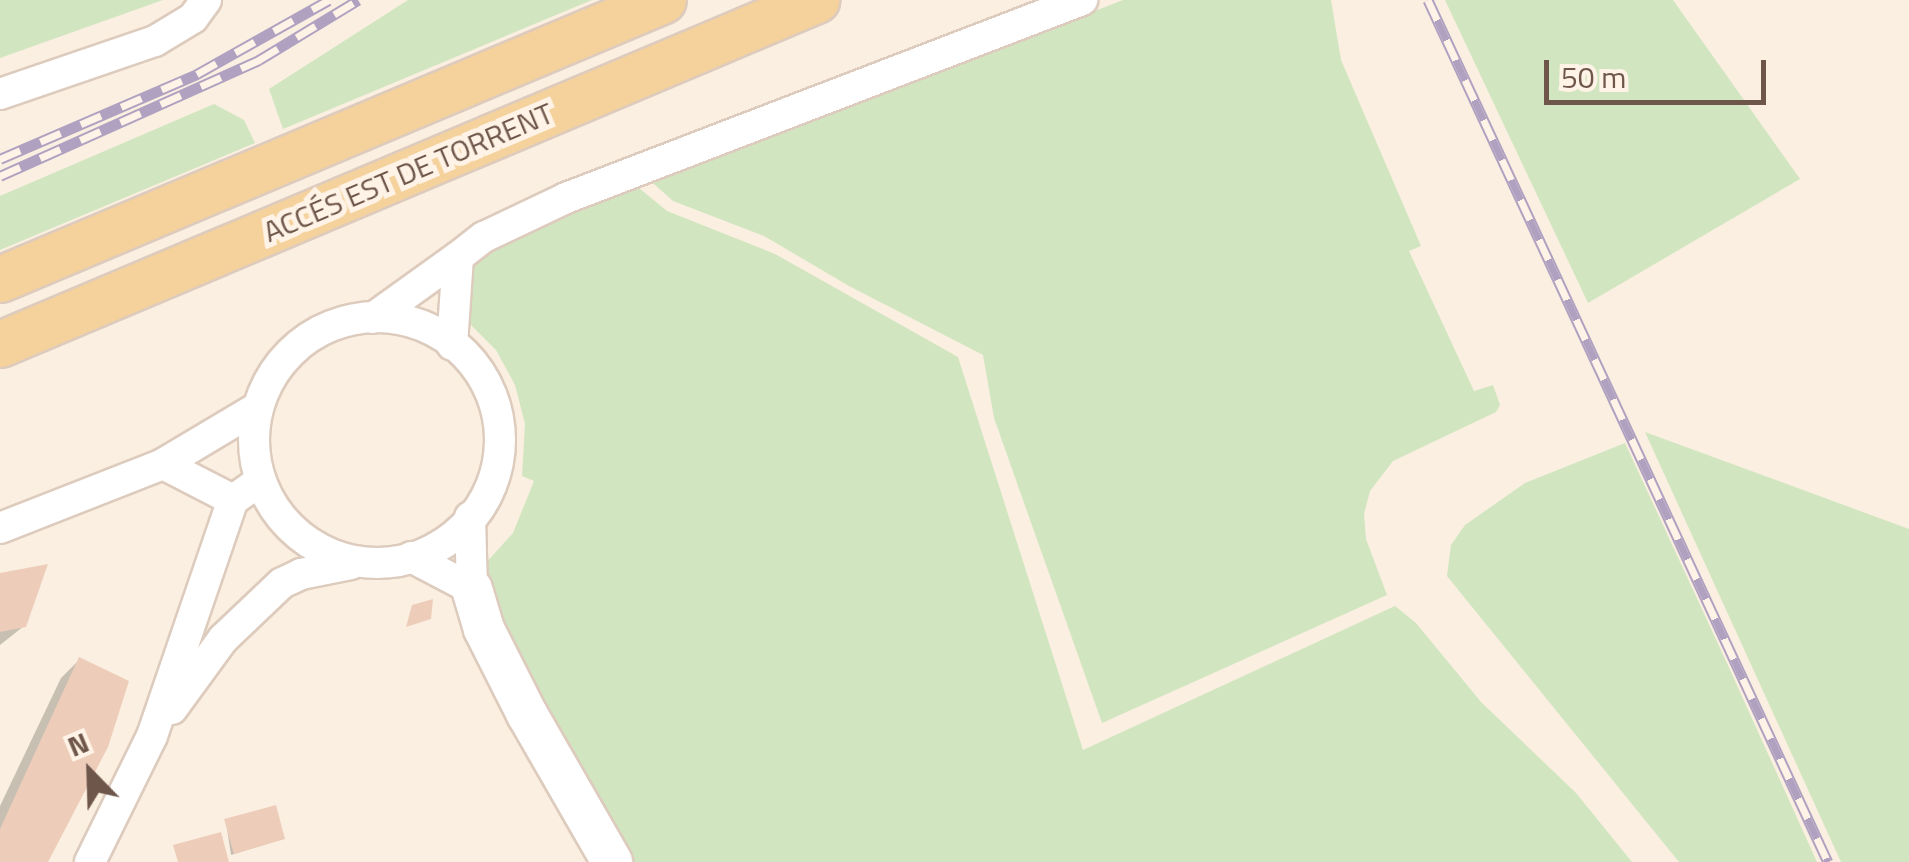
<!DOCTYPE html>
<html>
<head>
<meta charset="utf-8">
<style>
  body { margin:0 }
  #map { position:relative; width:1909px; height:862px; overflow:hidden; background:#faefe0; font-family:"Titillium Web",sans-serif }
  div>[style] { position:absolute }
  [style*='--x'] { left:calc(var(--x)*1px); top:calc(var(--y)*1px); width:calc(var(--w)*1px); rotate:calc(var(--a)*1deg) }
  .green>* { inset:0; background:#d1e6c0 }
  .shadow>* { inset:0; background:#0003 }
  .building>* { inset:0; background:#edcdba }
  .roads { filter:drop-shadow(2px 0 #ddcbbd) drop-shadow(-2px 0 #ddcbbd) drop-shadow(0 2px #ddcbbd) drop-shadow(0 -2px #ddcbbd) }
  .street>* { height:30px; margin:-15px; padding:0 15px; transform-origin:15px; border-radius:15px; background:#fff }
  .street>.ring { margin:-15px; padding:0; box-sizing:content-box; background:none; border:30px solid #fff; border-radius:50% }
  .secondary>* { height:40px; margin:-20px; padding:0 20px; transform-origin:20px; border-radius:20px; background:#fff }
  .primary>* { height:45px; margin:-22.5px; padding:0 22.5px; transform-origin:22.5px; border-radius:22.5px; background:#f5d19c }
  .rail>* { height:11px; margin-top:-5.5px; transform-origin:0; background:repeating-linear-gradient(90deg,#fef3e6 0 22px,#b1a1c1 0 44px); box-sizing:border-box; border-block:2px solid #b1a1c1 }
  span { translate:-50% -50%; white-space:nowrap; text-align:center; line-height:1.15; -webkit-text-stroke:10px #fef3e6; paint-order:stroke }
  .street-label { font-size:30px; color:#6f564a }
  .north { position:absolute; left:40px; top:722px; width:100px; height:100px; -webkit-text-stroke:8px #fef3e6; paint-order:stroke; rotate:337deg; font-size:28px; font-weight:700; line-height:40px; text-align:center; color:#6f564a }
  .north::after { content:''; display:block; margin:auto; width:35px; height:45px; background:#6f564a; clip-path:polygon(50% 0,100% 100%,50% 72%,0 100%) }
  .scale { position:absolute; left:1544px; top:60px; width:222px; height:45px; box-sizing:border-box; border:5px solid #6f564a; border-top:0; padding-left:12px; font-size:30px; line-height:35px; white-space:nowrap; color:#6f564a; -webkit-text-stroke:8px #fef3e6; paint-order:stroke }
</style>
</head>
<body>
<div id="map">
  <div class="green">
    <div style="clip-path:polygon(0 0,163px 0,0 58px)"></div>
    <div style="clip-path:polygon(408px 0,592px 0,283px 129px,269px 89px)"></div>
    <div style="clip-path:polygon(1123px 0,1331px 0,1341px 60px,1421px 246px,1409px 251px,1474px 391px,1493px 385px,1500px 405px,1496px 412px,1393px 461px,1370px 491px,1364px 514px,1366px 539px,1387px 595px,1102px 723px,994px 418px,983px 355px,849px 286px,764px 236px,673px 201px,653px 183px)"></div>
    <div style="clip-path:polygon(1445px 0,1673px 0,1800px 179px,1588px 303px)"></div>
    <div style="clip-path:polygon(214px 104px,244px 120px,255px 143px,0 250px,0 196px)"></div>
    <div style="clip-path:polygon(639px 188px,667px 211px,775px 254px,958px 357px,1083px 750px,1395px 606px,1416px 623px,1481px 702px,1576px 793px,1632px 862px,625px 862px,475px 575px,513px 533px,534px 481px,522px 476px,525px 424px,515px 385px,496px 350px,464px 318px,464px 269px,498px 242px)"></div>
    <div style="clip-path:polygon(1645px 432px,1909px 529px,1909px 862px,1841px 862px)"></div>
    <div style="clip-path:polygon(1625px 443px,1726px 661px,1817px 862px,1679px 862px,1447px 576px,1451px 545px,1465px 525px,1525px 483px)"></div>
  </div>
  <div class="shadow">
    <div style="clip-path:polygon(0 575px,24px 626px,0 645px)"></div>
    <div style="clip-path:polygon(79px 660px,43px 862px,0 862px,0 806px,61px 678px)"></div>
    <div style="clip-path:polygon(226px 822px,283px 839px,231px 855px)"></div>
  </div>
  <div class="building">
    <div style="clip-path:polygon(48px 564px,26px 627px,0 632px,0 573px)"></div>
    <div style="clip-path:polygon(433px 599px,431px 619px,406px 627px,412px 605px)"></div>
    <div style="clip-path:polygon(79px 657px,129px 681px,108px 747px,48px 862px,0 862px,0 829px)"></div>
    <div style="clip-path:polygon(276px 805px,285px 839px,234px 854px,224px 819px)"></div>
    <div style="clip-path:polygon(221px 832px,229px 862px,178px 862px,173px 845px)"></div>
  </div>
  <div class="roads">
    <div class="street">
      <div style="--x:0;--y:94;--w:164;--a:-18.9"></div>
      <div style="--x:155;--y:41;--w:44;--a:-31.2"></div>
      <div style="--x:193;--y:18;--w:22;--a:-54"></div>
      <div style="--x:458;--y:257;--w:33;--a:-38"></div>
      <div style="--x:484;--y:237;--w:91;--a:-25.4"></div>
      <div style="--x:566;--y:198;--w:553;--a:-20.99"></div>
      <div class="ring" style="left:254px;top:317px;width:216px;height:216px"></div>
      <div style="--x:373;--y:318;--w:105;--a:-35.7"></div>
      <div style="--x:458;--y:257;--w:88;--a:93.9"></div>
      <div style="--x:163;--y:464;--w:79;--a:27.2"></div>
      <div style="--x:0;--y:528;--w:175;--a:-21.4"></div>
      <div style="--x:163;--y:464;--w:109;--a:-30.8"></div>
      <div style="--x:411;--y:557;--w:69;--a:27.7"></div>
      <div style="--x:472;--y:589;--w:72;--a:-91.6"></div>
      <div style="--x:172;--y:709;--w:87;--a:-53.9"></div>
      <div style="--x:223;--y:639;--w:81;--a:-43.5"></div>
      <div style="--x:282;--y:583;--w:21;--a:-25"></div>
      <div style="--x:301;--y:574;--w:51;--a:-11.3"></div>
      <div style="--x:90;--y:862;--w:140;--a:-63.8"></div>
      <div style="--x:152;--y:736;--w:250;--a:-71.1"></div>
      <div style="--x:233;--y:500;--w:33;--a:-35"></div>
    </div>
    <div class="secondary">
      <div style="--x:472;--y:589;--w:42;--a:73.3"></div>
      <div style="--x:484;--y:629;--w:95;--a:63.2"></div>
      <div style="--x:527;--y:714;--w:171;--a:60.1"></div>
    </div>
    <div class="primary">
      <div style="--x:0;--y:279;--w:719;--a:-22.82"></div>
      <div style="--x:0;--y:344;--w:886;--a:-22.86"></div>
    </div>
  </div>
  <div class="rail">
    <div style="--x:1428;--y:0;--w:950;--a:65.11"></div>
    <div style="--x:0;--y:159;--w:215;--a:-23.3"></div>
    <div style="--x:197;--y:74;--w:151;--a:-29.3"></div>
    <div style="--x:0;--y:176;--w:284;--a:-24.1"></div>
    <div style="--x:259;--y:60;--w:116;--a:-31.2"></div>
  </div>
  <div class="street-label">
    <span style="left:408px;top:172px;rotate:-23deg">ACCÉS EST DE TORRENT</span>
  </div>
  <div class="north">N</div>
  <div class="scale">50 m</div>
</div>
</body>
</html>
